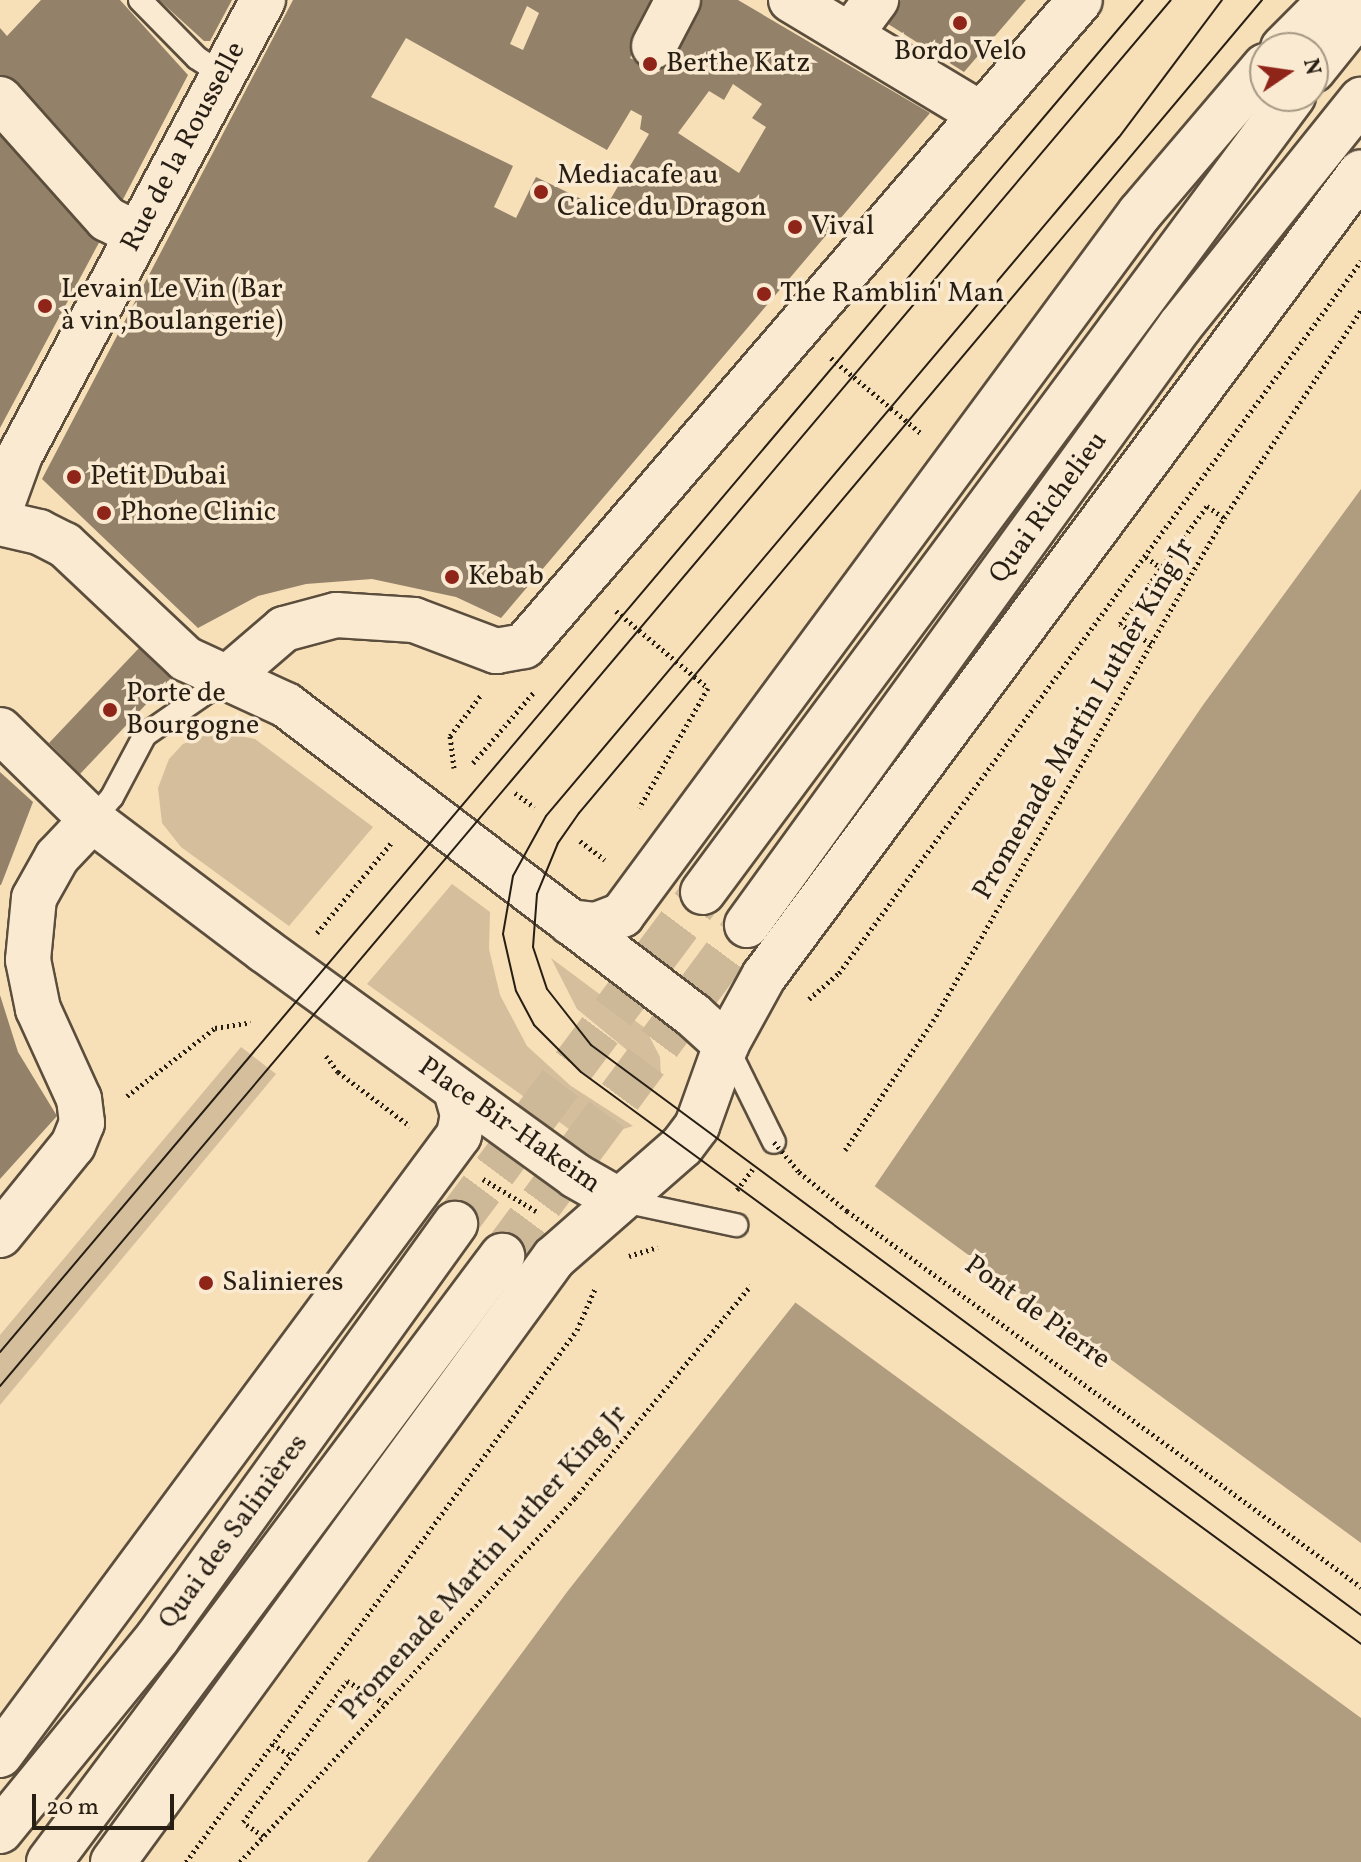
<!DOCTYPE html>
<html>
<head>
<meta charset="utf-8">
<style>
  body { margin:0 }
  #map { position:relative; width:1361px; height:1862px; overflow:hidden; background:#f7dfb8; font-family:Vollkorn,serif }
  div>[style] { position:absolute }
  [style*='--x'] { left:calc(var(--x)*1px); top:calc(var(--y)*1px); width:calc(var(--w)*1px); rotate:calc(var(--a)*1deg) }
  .green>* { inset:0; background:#d4be9c }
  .water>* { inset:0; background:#b09d80 }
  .pier>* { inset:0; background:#f7dfb8 }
  .building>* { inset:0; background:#938269 }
  .secondary-tunnel>* { height:44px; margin-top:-22px; transform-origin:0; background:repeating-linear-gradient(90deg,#cdb897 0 44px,transparent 0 66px) }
  .path>* { height:5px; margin-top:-2.5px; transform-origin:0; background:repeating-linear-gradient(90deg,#271e14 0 2px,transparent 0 6px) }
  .roads { filter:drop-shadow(2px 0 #5b4e3d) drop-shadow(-2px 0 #5b4e3d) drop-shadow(0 2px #5b4e3d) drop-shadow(0 -2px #5b4e3d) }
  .service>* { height:22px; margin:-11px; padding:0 11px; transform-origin:11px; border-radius:11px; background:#faead1 }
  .minor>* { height:44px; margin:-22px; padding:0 22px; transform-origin:22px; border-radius:22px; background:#faead1 }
  .secondary>* { height:44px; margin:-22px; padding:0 22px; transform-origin:22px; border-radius:22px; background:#faead1 }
  .tram>* { height:2px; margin:-1px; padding:0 1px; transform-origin:1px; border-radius:1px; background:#271e14 }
  .path-bridge>* { height:5px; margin-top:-2.5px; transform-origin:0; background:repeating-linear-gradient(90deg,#271e14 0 2px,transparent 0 6px) }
  .dots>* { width:22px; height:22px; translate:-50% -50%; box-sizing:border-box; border:4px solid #faead1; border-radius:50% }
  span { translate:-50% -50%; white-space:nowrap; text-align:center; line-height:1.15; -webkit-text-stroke:7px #faead1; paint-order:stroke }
  .poi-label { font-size:28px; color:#271e14 }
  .left { translate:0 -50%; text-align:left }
  .street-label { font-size:28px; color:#271e14 }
  .north { position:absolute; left:1249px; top:32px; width:80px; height:80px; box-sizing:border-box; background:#faead1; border:2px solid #a69885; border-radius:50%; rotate:77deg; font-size:22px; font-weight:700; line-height:32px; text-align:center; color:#271e14 }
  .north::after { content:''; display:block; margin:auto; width:28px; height:36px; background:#8f2418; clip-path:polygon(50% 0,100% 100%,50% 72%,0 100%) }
  .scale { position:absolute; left:32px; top:1794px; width:142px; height:36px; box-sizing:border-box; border:4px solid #271e14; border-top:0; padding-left:10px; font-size:24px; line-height:28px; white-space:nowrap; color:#271e14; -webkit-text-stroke:6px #faead1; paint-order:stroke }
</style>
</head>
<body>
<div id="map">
  <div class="green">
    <div style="clip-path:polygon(216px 731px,255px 739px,373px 827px,289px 926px,181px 847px,162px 823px,158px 788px,169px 759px,183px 744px)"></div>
    <div style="clip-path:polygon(452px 884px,490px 912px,489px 949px,500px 995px,527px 1046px,571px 1086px,633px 1126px,598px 1137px,569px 1129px,367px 984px)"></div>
    <div style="clip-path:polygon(551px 958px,645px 1028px,660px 1057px,661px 1078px,577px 1009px)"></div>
    <div style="clip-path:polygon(241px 1047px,276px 1074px,0 1405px,0 1335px)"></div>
  </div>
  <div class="water">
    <div style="clip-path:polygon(1361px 489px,1361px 1862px,367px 1862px,567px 1592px,795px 1303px,1203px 705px)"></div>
  </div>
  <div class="pier">
    <div style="clip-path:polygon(873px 1185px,1361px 1543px,1361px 1718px,792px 1300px)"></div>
  </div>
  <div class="building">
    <div style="clip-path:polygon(41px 0,120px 0,188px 75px,119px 207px,0 81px,0 28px,7px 36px)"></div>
    <div style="clip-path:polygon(159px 0,232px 0,210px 41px,204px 41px)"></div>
    <div style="clip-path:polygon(evenodd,293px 0,659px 0,630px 58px,659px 72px,700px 0,738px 0,930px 113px,501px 618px,456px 597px,372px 579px,306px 584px,258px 596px,198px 628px,42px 479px,293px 0,527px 6px,539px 13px,523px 50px,510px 44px,527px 6px,293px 0,406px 38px,607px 150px,631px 110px,642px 116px,640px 129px,649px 134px,604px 210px,536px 177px,516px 218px,494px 207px,513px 166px,371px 97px,406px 38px,293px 0,733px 84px,762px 104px,752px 118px,766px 127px,739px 173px,678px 133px,709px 91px,724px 100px,733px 84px)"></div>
    <div style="clip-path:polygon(901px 0,1026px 0,964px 72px,885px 22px)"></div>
    <div style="clip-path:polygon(0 117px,102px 237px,0 428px)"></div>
    <div style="clip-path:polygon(140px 647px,171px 678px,80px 774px,49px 743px)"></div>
    <div style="clip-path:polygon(0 772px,33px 802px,1px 885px,0 885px)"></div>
    <div style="clip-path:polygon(0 995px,18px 1052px,57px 1116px,0 1179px)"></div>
  </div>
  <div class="secondary-tunnel">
    <div style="--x:455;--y:1224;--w:414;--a:-53.2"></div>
    <div style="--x:502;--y:1256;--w:412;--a:-53.5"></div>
  </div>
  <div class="path">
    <div style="--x:831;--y:358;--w:119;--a:39.9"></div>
    <div style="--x:1146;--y:557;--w:19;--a:36"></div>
    <div style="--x:616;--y:611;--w:120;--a:39.9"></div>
    <div style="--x:708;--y:688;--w:138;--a:119.9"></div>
    <div style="--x:1151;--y:644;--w:37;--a:-147"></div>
    <div style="--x:1120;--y:624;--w:147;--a:-53.6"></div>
    <div style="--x:1207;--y:506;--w:21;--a:35"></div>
    <div style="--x:473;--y:763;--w:95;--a:-49.3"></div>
    <div style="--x:454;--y:768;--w:32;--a:-97"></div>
    <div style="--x:450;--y:736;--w:51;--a:-52.9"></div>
    <div style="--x:515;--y:793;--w:24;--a:36"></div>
    <div style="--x:580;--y:841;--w:31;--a:37"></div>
    <div style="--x:317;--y:933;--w:118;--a:-50.5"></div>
    <div style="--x:809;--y:999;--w:40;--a:-41"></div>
    <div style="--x:839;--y:973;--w:883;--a:-53.75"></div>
    <div style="--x:326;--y:1056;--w:20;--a:53"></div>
    <div style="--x:338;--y:1072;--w:90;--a:36.9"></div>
    <div style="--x:127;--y:1096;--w:111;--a:-37.7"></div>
    <div style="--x:215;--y:1028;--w:36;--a:-9"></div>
    <div style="--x:845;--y:1150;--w:156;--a:-55.7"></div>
    <div style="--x:933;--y:1021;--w:581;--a:-59.95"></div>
    <div style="--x:1224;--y:518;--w:249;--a:-56.6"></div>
    <div style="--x:483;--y:1179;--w:62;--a:31.1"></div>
    <div style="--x:737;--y:1190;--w:26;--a:-53"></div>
    <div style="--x:629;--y:1256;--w:30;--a:-17"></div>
    <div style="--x:272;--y:1744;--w:22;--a:32"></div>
    <div style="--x:263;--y:1836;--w:24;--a:-145"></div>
    <div style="--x:243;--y:1822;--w:175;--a:-53.6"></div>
    <div style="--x:347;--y:1681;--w:43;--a:30.7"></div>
    <div style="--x:186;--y:1862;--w:660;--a:-53.69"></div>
    <div style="--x:577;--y:1330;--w:45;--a:-66.3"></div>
    <div style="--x:240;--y:1862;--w:495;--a:-47.4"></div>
    <div style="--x:575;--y:1498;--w:276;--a:-50.4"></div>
  </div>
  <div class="roads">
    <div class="service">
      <div style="--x:140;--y:0;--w:81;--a:45.5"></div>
      <div style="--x:197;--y:58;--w:30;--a:33"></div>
      <div style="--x:92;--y:820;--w:30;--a:-49"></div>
      <div style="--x:112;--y:797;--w:70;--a:-62"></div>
      <div style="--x:145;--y:735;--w:100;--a:-34.8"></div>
      <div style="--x:726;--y:1045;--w:108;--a:63.7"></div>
      <div style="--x:619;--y:1200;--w:120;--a:12.1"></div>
    </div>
    <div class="minor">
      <div style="--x:791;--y:0;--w:222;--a:31"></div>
      <div style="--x:850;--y:35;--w:44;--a:-53.4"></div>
      <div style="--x:654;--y:46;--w:52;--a:-62.4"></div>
      <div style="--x:0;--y:99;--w:161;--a:48.3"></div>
      <div style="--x:107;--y:219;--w:34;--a:27"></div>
      <div style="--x:0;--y:510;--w:59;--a:-70"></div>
      <div style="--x:20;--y:455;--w:516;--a:-61.89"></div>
      <div style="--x:227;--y:678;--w:75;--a:-40.7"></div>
      <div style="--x:284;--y:629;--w:54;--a:-15.1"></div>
      <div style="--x:336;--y:615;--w:78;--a:3.7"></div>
      <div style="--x:414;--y:620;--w:88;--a:20.7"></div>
      <div style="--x:496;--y:651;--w:28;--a:-10"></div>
      <div style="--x:524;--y:646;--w:852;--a:-49.28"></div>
      <div style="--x:0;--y:1235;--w:116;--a:-51"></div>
      <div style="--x:73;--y:1145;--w:24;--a:-68"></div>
      <div style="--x:82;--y:1123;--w:24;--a:-97"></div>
      <div style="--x:79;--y:1099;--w:99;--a:-114.5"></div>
      <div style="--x:38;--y:1009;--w:50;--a:-101.5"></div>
      <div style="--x:28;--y:960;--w:62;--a:-84.5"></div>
      <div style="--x:34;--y:898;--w:47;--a:-60.7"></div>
      <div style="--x:57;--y:857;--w:51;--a:-46.6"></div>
    </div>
    <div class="secondary">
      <div style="--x:1283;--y:48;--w:68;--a:-45"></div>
      <div style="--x:1313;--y:70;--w:77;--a:-51.3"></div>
      <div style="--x:0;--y:523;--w:40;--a:13"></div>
      <div style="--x:39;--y:532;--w:29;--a:27"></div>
      <div style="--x:65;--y:545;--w:166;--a:43.3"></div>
      <div style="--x:186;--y:659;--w:110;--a:24.7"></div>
      <div style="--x:286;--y:705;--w:512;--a:37.3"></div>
      <div style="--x:693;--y:1015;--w:45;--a:42.3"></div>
      <div style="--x:0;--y:730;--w:129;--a:44.4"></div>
      <div style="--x:92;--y:820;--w:216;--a:37.1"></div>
      <div style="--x:264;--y:950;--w:385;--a:35.9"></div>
      <div style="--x:576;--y:1176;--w:48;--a:29.7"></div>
      <div style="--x:703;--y:892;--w:991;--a:-53.45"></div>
      <div style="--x:570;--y:922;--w:26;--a:7"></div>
      <div style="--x:596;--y:925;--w:28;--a:-21"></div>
      <div style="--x:622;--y:915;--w:872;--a:-53.58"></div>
      <div style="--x:1140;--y:213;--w:193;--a:-49.6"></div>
      <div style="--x:747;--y:925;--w:739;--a:-54.14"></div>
      <div style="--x:1180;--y:326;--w:290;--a:-51.3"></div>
      <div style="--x:0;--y:1755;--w:771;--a:-53.49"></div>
      <div style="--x:459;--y:1135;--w:20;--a:-79"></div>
      <div style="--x:463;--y:1115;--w:25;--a:-106"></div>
      <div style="--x:0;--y:1831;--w:250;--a:-50.8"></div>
      <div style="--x:158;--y:1637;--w:509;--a:-54.28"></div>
      <div style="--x:49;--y:1862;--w:757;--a:-53.22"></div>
      <div style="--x:113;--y:1862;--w:748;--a:-53.87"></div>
      <div style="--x:554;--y:1258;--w:170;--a:-41.2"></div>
      <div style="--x:682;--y:1146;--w:25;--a:-53"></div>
      <div style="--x:697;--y:1126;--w:86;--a:-70.3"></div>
      <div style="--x:726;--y:1045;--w:79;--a:-61.2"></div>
      <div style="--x:764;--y:976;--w:1001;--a:-53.4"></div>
    </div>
  </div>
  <div class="tram">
    <div style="--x:1222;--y:0;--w:171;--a:126.9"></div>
    <div style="--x:1119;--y:137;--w:888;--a:130.16"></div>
    <div style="--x:546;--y:816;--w:68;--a:118.8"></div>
    <div style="--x:513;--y:876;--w:59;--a:99.8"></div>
    <div style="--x:503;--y:934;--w:58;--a:77.2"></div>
    <div style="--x:516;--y:991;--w:38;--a:62"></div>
    <div style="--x:534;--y:1025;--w:66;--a:45"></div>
    <div style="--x:581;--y:1072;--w:967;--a:36.25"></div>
    <div style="--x:1262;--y:0;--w:1062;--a:130.03"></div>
    <div style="--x:579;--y:813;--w:37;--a:125"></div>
    <div style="--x:558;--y:843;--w:55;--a:112.4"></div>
    <div style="--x:537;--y:894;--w:53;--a:94.3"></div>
    <div style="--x:533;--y:947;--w:44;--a:71.6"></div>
    <div style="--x:547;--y:989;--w:71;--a:51.8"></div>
    <div style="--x:591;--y:1045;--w:958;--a:36.51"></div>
    <div style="--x:0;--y:1352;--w:1770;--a:-49.79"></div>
    <div style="--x:0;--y:1386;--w:1814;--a:-49.81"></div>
  </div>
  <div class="path-bridge">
    <div style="--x:774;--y:1142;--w:39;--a:50"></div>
    <div style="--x:799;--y:1172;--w:62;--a:39.1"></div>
    <div style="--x:847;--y:1211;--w:637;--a:36.19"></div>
  </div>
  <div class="dots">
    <div style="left:960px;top:23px;background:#8f2418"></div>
    <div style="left:650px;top:64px;background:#8f2418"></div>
    <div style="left:541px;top:192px;background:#8f2418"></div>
    <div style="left:795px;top:227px;background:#8f2418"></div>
    <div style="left:764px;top:294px;background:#8f2418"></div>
    <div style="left:45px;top:306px;background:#8f2418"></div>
    <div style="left:74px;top:477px;background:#8f2418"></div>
    <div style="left:104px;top:513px;background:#8f2418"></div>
    <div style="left:452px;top:577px;background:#8f2418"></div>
    <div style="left:110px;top:710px;background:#8f2418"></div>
    <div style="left:206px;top:1283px;background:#8f2418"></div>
  </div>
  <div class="poi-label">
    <span style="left:960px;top:52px">Bordo Velo</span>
    <span class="left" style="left:666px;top:64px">Berthe Katz</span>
    <span class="left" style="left:557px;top:192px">Mediacafe au<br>Calice du Dragon</span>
    <span class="left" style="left:811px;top:227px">Vival</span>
    <span class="left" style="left:61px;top:306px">Levain Le Vin (Bar<br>à vin,Boulangerie)</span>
    <span class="left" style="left:780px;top:294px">The Ramblin' Man</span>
    <span class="left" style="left:90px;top:477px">Petit Dubai</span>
    <span class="left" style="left:120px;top:513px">Phone Clinic</span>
    <span class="left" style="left:468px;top:577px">Kebab</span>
    <span class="left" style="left:126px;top:710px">Porte de<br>Bourgogne</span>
    <span class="left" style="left:222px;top:1283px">Salinieres</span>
  </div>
  <div class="street-label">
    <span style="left:184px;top:147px;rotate:-62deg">Rue de la Rousselle</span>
    <span style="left:1049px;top:508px;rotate:-54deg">Quai Richelieu</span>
    <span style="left:1084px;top:719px;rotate:-60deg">Promenade Martin Luther King Jr</span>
    <span style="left:509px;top:1126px;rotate:35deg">Place Bir-Hakeim</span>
    <span style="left:1037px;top:1313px;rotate:36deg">Pont de Pierre</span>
    <span style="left:234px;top:1532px;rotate:-54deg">Quai des Salinières</span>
    <span style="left:484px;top:1563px;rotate:-48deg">Promenade Martin Luther King Jr</span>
  </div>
  <div class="north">N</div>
  <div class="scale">20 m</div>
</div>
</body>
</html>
